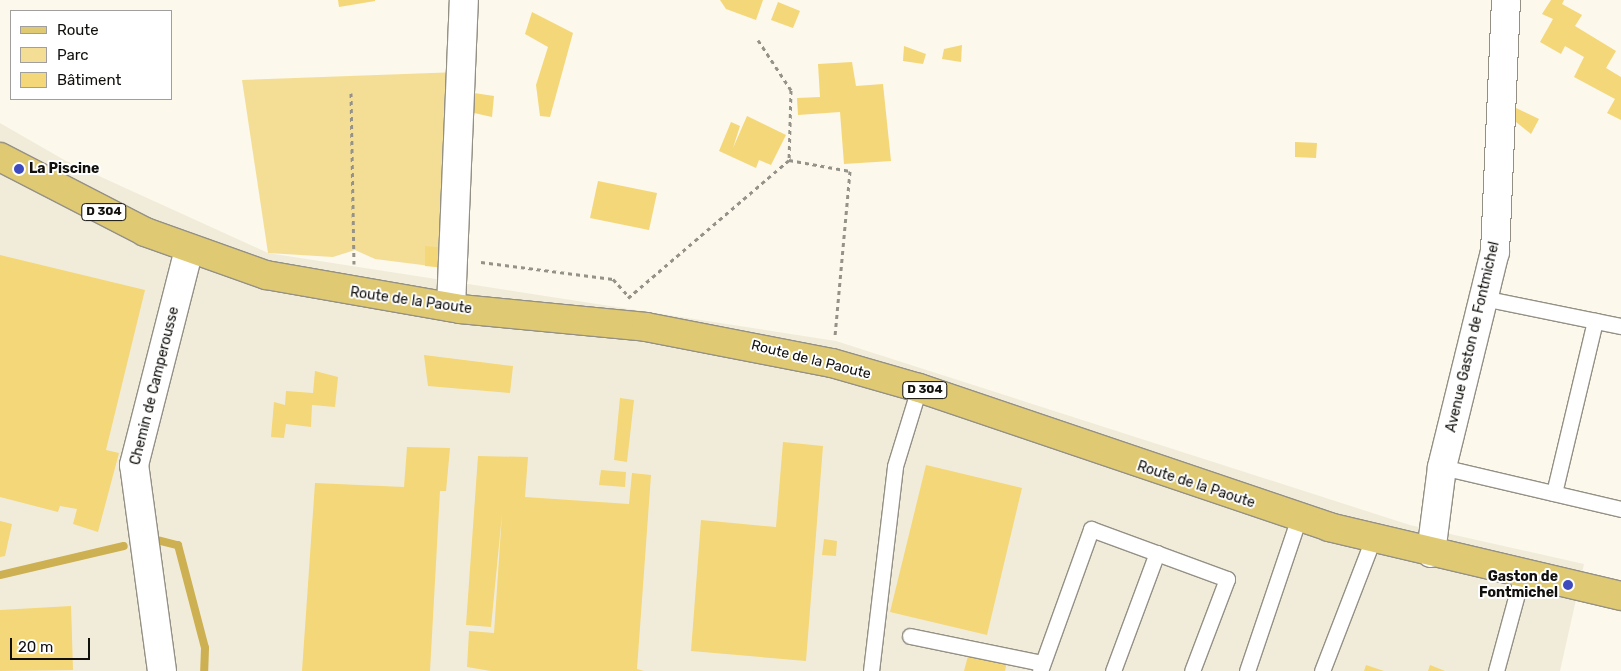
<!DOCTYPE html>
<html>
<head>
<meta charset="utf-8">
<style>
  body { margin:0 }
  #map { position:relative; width:1621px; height:671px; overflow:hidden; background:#fcf8ec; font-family:Rubik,sans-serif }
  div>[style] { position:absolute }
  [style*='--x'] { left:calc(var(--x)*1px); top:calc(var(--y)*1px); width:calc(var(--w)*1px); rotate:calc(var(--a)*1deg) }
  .built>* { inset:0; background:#f1ecd9 }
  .green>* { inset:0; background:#f4de96 }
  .stream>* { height:8px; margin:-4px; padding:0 4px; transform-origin:4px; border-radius:4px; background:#cdb051 }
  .building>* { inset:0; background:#f4d779 }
  .path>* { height:3px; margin-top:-1.5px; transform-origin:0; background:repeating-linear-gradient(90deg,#949289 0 4px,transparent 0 8px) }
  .roads { filter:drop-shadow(1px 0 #949085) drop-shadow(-1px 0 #949085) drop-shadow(0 1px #949085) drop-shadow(0 -1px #949085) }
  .service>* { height:15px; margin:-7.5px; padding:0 7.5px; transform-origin:7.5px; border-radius:7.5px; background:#fff }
  .minor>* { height:28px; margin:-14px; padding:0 14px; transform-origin:14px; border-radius:14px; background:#fff }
  .primary>* { height:28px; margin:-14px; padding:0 14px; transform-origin:14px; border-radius:14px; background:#dfc973 }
  .dots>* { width:14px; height:14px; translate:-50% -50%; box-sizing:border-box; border:2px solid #fff; border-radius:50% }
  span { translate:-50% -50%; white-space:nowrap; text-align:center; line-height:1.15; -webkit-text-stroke:4px #fff; paint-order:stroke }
  .shield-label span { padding:1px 4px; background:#fff; border:1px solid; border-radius:4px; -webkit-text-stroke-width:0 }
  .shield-label { font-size:12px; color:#11100c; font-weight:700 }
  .poi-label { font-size:14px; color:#11100c; font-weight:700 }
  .left { translate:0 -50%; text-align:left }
  .right { translate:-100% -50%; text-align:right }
  .street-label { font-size:14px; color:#11100c }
  .legend { position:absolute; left:10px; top:10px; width:162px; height:90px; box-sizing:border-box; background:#fff; border:1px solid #a09f9e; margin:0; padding:6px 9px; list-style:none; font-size:15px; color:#11100c }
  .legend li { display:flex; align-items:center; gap:10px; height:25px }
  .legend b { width:25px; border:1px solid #a09f9e }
  .scale { position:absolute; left:10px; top:638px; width:80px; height:22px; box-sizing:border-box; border:2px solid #11100c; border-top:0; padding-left:6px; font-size:15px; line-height:18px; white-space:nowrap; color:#11100c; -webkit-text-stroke:4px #fff; paint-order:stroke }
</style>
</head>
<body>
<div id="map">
  <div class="built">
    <div style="clip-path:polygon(0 123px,66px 161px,268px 253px,836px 341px,1410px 525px,1584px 564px,1560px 671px,0 671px)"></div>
  </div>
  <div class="green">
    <div style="clip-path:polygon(459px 72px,446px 268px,375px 259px,355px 250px,333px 257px,268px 253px,242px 80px)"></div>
  </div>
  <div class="stream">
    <div style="--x:149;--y:538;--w:30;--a:14"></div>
    <div style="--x:178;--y:545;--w:106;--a:75.3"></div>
    <div style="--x:205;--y:648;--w:23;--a:92"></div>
    <div style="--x:0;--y:575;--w:127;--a:-13.2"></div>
  </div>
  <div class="building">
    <div style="clip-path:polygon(338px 0,375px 0,375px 1px,339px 7px)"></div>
    <div style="clip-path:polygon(720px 0,763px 0,756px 20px,726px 9px)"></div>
    <div style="clip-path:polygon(1551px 0,1564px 0,1562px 4px,1582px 15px,1575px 26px,1616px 51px,1606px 68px,1621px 77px,1621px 120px,1607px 113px,1615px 99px,1574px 77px,1584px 57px,1565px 46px,1561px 54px,1540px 42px,1553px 19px,1542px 14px)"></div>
    <div style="clip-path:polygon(778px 2px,800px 11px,793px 28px,771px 20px)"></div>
    <div style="clip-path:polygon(532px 12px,573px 33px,550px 117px,540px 116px,536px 85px,548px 47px,525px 34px)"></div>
    <div style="clip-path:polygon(962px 45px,961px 62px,942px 59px,944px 49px)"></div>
    <div style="clip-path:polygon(904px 46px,926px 54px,923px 64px,903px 61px)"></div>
    <div style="clip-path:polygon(852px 62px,856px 86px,883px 84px,891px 161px,844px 164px,840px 112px,798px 115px,797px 98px,820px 97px,818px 64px)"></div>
    <div style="clip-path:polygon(474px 93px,494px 96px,492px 117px,474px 113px)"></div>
    <div style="clip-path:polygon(1516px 108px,1539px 119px,1531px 134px,1516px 122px)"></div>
    <div style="clip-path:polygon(747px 116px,786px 135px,771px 165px,759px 160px,756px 168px,719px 151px,731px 122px,740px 126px,733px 148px)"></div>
    <div style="clip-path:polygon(1295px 142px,1317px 143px,1316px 158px,1295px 157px)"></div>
    <div style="clip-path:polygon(598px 181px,657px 193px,649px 230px,590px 218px)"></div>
    <div style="clip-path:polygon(425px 246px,447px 248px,446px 268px,425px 266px)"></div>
    <div style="clip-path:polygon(0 255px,145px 290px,106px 450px,119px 453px,98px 532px,73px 524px,77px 509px,60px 506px,58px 512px,0 497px)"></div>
    <div style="clip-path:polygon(424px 355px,513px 366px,510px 393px,428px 386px)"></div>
    <div style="clip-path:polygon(315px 371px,338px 377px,335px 407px,312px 405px,311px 427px,286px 424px,284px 438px,271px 437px,274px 402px,285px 405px,286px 391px,313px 393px)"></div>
    <div style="clip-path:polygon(620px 398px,634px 400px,627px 462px,614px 460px)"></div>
    <div style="clip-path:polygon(783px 442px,823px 446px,806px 661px,691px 651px,701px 520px,776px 527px)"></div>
    <div style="clip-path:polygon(407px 447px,450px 448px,446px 491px,440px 491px,430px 671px,302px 671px,315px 483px,404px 487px)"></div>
    <div style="clip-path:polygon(478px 456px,528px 457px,525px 497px,629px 504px,632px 473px,651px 475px,637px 669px,644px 671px,491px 671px,467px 667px,469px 631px,494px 633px,502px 514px,491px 627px,466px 625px)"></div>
    <div style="clip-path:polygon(926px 465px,1022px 488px,987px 635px,890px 612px)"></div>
    <div style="clip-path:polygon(601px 470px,626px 472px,625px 487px,599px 485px)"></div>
    <div style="clip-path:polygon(0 521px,12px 524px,5px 556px,0 557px)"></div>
    <div style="clip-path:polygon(824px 539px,837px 541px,836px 556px,822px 555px)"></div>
    <div style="clip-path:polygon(71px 606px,73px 670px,0 671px,0 610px)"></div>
    <div style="clip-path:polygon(969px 652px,1007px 662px,1005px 671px,964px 671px)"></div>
    <div style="clip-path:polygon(1366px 665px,1384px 671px,1364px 671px)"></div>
    <div style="clip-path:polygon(1430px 665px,1445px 671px,1428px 671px)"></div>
  </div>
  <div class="path">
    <div style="--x:758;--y:40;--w:60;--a:56.6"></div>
    <div style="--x:791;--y:90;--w:70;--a:91.6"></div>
    <div style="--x:351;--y:93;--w:171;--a:89"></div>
    <div style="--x:481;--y:262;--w:133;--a:7.3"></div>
    <div style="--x:613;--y:279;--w:24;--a:48"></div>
    <div style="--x:628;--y:298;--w:212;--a:-40.6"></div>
    <div style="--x:789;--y:160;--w:62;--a:10.2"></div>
    <div style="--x:850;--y:171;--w:165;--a:95.2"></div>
  </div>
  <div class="roads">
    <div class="service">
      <div style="--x:1483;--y:298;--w:141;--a:11.5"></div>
      <div style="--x:1442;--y:467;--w:184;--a:13.2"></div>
      <div style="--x:1554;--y:493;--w:177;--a:-76.6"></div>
      <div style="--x:910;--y:636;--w:135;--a:11.6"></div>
      <div style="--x:871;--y:671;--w:206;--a:-83.3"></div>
      <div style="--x:895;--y:466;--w:82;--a:-72.9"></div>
      <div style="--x:1040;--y:671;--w:151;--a:-70.2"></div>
      <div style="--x:1091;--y:529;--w:145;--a:20.2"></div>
      <div style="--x:1227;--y:579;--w:98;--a:110.8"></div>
      <div style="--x:1113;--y:671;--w:126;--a:-69.6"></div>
      <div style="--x:1247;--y:671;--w:163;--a:-71.3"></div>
      <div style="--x:1322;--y:671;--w:142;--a:-68.9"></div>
      <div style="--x:1496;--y:671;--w:99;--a:-74.8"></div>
    </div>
    <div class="minor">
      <div style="--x:451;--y:307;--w:307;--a:-87.6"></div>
      <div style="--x:1431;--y:553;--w:87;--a:-82.7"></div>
      <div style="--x:1442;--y:467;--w:221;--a:-76.2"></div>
      <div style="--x:1495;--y:252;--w:252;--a:-87.5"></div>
      <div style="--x:162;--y:671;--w:208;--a:-97.7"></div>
      <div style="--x:134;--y:465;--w:222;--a:-75.7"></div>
    </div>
    <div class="primary">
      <div style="--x:0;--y:157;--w:163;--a:27.3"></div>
      <div style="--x:145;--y:232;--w:128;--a:19.6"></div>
      <div style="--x:266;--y:275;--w:197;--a:9.9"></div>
      <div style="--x:460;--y:309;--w:187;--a:5.5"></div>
      <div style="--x:646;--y:327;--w:189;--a:11"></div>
      <div style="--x:832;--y:363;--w:91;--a:16"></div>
      <div style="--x:919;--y:388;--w:433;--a:18.7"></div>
      <div style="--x:1329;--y:527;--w:300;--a:13.3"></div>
    </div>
  </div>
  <div class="dots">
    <div style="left:19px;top:169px;background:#3e4bbf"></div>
    <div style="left:1568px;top:585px;background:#3e4bbf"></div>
  </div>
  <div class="shield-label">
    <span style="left:104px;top:212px">D 304</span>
    <span style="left:925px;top:390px">D 304</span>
  </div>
  <div class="poi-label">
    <span class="left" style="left:29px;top:169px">La Piscine</span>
    <span class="right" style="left:1558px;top:585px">Gaston de<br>Fontmichel</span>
  </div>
  <div class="street-label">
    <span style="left:411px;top:301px;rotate:8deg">Route de la Paoute</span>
    <span style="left:1473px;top:337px;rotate:-77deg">Avenue Gaston de Fontmichel</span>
    <span style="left:811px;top:360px;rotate:14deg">Route de la Paoute</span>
    <span style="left:155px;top:386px;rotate:-76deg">Chemin de Camperousse</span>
    <span style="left:1196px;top:485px;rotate:18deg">Route de la Paoute</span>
  </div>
  <ul class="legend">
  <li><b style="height:6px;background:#dfc973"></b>Route</li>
  <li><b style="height:14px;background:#f4de96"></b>Parc</li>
  <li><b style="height:14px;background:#f4d779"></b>Bâtiment</li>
  </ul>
  <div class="scale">20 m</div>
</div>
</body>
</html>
